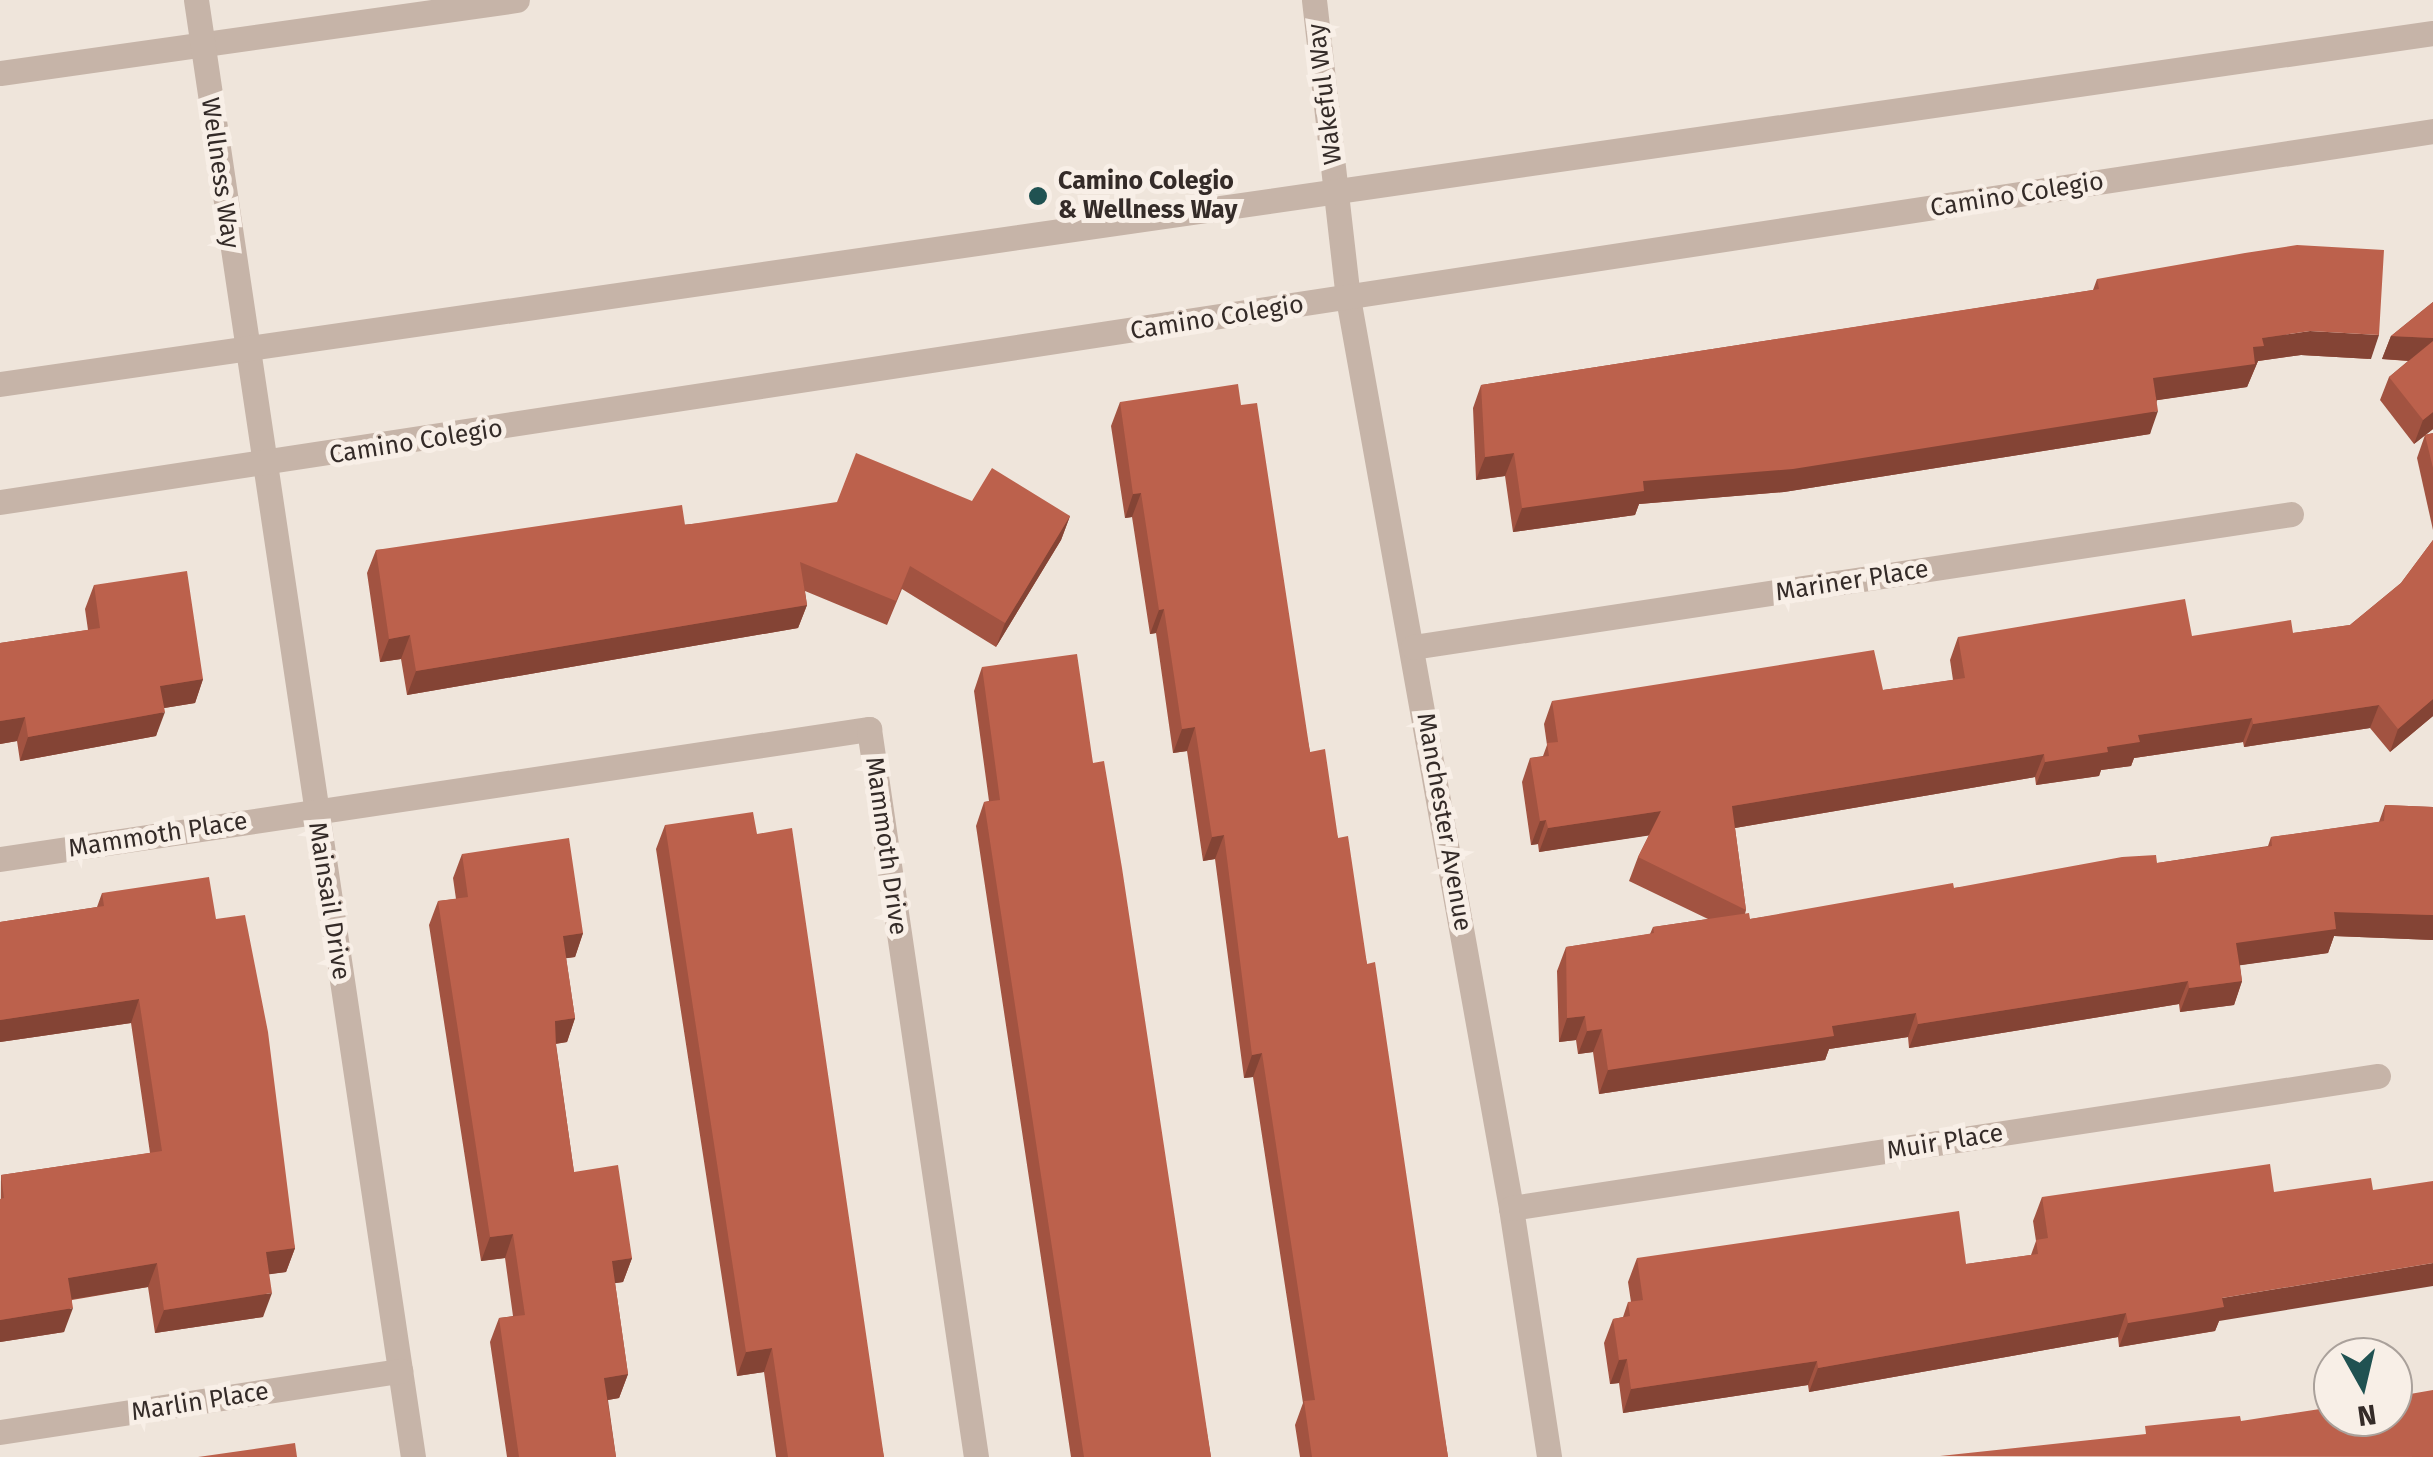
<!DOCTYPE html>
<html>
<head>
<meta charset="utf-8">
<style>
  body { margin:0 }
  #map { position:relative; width:2433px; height:1457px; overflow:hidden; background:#efe5db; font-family:"Fira Sans",sans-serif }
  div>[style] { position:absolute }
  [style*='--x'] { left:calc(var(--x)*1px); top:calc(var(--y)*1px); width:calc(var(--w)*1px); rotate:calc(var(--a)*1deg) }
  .service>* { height:25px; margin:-12.5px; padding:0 12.5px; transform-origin:12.5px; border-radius:12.5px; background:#c6b4a8 }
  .minor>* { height:25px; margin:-12.5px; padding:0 12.5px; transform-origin:12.5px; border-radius:12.5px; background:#c6b4a8 }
  .tertiary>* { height:25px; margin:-12.5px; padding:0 12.5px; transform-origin:12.5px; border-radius:12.5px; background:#c6b4a8 }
  .wall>* { inset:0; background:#a25341 }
  .shaded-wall>* { inset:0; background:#844435 }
  .building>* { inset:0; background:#bc614c }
  .dots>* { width:28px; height:28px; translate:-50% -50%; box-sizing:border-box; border:5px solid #f8efe7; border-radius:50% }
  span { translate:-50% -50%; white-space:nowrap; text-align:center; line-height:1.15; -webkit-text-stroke:10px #f8efe7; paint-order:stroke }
  .street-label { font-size:25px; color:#342b28 }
  .poi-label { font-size:25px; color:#342b28; font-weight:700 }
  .left { translate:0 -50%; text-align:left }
  .north { position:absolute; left:2313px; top:1337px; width:100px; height:100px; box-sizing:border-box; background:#f8efe7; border:2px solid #aaa19b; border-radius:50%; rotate:172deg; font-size:28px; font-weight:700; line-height:40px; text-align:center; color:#342b28 }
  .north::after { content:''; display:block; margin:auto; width:35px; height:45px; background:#205252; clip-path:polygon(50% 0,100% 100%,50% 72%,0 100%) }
</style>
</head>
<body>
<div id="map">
  <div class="service">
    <div style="--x:0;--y:73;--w:522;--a:-8.04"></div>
  </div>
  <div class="minor">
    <div style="--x:196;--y:0;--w:1473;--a:81.53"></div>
    <div style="--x:1314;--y:0;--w:300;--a:83.5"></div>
    <div style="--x:1348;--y:298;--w:924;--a:79.84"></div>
    <div style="--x:1511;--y:1208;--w:252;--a:81.3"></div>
    <div style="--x:1413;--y:647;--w:888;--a:-8.61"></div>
    <div style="--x:0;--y:859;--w:879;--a:-8.51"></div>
    <div style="--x:869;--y:729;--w:736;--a:81.64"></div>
    <div style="--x:1511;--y:1208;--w:877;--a:-8.66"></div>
    <div style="--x:0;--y:1432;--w:405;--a:-8.7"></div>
  </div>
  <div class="tertiary">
    <div style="--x:0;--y:384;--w:2458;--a:-8.21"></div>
    <div style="--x:0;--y:502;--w:2461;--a:-8.67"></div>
  </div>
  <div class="wall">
    <div style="clip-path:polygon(2097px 279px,2371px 359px,2301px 355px,2258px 361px,2247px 387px,2157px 400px,2150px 434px,1784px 492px,1639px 504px,1635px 515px,1513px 532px,1505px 476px,1476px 480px,1473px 408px,1481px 385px,2093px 290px)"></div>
    <div style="clip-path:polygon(2433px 302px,2433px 429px,2414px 444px,2380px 400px,2389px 377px,2408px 361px,2382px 359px,2391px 336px)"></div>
    <div style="clip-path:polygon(1120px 402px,1241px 405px,1310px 752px,1338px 838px,1367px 964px,1448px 1457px,1300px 1457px,1295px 1425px,1303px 1403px,1253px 1077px,1244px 1078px,1215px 859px,1203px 861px,1187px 751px,1173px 753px,1156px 633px,1150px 634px,1132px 517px,1125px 518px,1111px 426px)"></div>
    <div style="clip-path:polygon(2433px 433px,2433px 530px,2417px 458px,2425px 435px)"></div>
    <div style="clip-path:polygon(972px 501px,1070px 516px,1061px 540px,996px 647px,902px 589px,887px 625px,805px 591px,807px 605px,798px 628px,407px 695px,401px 659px,380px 662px,367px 573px,376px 550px)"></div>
    <div style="clip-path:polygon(2433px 540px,2433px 716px,2390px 752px,2370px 728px,2244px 747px,2243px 742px,2134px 758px,2131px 766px,2101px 770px,2099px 776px,2036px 785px,2035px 777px,1735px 828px,1746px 910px,1745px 914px,1750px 919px,1954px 888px,2157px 863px,2268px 846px,2271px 837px,2379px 822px,2385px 805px,2433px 807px,2433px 940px,2334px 936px,2328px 953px,2240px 965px,2242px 981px,2234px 1005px,2180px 1012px,2179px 1004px,1909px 1048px,1908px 1037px,1829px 1049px,1825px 1060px,1599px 1094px,1593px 1052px,1578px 1054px,1576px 1040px,1559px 1042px,1557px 971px,1566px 947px,1650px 934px,1653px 927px,1708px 919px,1629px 881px,1638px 857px,1649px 835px,1539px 852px,1538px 844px,1531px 845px,1522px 782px,1530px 758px,1543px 756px,1547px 745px,1544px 724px,1552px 701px,1883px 690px,1953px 680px,1950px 660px,1958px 637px,2192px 636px,2293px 633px,2350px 625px,2401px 583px)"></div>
    <div style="clip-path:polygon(94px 585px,203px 679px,195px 703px,164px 708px,156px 736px,20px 761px,17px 741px,0 744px,0 643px,88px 630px,85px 609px)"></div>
    <div style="clip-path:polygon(982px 667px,1093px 763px,1211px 1457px,1071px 1457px,976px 826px,984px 802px,989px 801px,974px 691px)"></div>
    <div style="clip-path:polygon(665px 825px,757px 834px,884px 1457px,776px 1457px,764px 1372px,737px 1376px,656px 849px)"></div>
    <div style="clip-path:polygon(462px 854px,583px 933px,575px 957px,566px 958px,575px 1018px,567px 1042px,556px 1044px,574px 1172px,632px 1258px,623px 1282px,615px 1283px,628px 1374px,619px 1398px,608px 1400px,616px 1457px,507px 1457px,490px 1342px,499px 1318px,513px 1316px,505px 1258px,481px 1261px,429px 925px,438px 901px,456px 899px,453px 878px)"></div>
    <div style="clip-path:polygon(102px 893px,216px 919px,295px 1248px,286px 1272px,269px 1274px,263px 1317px,155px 1333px,148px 1287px,72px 1300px,64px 1332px,0 1342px,1px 1175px,150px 1153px,131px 1023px,0 1042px,0 922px,97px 907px)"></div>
    <div style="clip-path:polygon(2042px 1197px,2219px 1321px,2215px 1331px,2119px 1347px,2118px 1337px,1809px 1392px,1808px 1385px,1623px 1413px,1619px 1383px,1610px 1384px,1604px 1343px,1613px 1319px,1623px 1317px,1628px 1302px,1631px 1302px,1628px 1282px,1637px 1258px,1966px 1264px,2031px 1255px,2036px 1241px,2033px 1221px)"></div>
  </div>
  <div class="shaded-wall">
    <div style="clip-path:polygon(2310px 331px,2379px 335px,2371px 359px,2301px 355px,2258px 361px,2247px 387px,2145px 402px,2153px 378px,2262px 338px)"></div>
    <div style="clip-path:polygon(2391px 336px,2433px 338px,2433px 347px,2428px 362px,2382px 359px)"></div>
    <div style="clip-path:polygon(2158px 411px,2150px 434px,1784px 492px,1639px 504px,1635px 515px,1513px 532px,1522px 508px,1643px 481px)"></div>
    <div style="clip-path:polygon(2433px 412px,2433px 429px,2414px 444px,2423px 420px)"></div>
    <div style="clip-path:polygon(1514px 453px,1505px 476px,1476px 480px,1485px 457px)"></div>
    <div style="clip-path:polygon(1141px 493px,1132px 517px,1125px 518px,1133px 494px)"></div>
    <div style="clip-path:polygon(1070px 516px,1061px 540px,996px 647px,1005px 623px)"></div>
    <div style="clip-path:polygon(807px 605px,798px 628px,407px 695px,416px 671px)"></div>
    <div style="clip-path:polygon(1164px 609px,1156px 633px,1150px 634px,1159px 610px)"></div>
    <div style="clip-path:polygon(410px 635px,401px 659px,380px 662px,389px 639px)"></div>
    <div style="clip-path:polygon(203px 679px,195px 703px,152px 710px,160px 686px)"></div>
    <div style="clip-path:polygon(2433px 699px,2433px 716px,2390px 752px,2398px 729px)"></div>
    <div style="clip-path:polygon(2379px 705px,2370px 728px,2244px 747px,2253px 724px)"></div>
    <div style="clip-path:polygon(165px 712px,156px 736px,20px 761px,28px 737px)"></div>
    <div style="clip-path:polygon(25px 717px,17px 741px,0 744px,0 721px)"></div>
    <div style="clip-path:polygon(2252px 718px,2243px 742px,2134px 758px,2131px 766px,2101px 770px,2099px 776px,2036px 785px,2045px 762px,2107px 747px,2138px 735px)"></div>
    <div style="clip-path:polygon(1195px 727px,1187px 751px,1173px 753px,1182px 729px)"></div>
    <div style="clip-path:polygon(2044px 754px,2035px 777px,1723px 830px,1732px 806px)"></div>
    <div style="clip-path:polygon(1661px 811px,1652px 835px,1539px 852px,1548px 828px)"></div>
    <div style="clip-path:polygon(1546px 820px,1538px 844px,1531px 845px,1540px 821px)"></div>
    <div style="clip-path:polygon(1224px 835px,1215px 859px,1203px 861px,1212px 837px)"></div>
    <div style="clip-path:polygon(2334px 912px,2433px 915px,2433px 940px,2334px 936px,2328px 953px,2228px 967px,2236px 943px)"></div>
    <div style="clip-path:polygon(583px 933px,575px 957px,554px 960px,563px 936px)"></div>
    <div style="clip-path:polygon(2188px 981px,2179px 1004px,1909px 1048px,1918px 1024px)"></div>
    <div style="clip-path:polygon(2242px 981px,2234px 1005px,2180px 1012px,2189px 988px)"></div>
    <div style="clip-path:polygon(139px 999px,131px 1023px,0 1042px,0 1020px)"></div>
    <div style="clip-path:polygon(1916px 1013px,1908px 1037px,1829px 1049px,1825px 1060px,1599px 1094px,1608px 1070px,1832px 1026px)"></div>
    <div style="clip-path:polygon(1585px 1016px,1576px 1040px,1559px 1042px,1567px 1018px)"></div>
    <div style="clip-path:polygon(575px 1018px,567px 1042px,546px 1045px,555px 1021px)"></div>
    <div style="clip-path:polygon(1602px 1029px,1593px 1052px,1578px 1054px,1587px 1031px)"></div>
    <div style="clip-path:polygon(1262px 1053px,1253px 1077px,1244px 1078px,1252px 1055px)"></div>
    <div style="clip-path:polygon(513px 1234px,505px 1258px,481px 1261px,490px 1237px)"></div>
    <div style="clip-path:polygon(295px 1248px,286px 1272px,257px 1276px,266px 1252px)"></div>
    <div style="clip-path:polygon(632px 1258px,623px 1282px,603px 1285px,612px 1261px)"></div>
    <div style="clip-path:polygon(157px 1263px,148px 1287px,60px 1301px,68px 1278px)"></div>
    <div style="clip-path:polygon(2433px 1263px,2433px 1286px,2219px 1321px,2215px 1331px,2119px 1347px,2128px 1323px,2222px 1298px)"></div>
    <div style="clip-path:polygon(272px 1293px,263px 1317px,155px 1333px,164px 1310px)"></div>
    <div style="clip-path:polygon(73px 1308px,64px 1332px,0 1342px,0 1320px)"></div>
    <div style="clip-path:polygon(2126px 1313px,2118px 1337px,1809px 1392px,1818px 1368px)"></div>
    <div style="clip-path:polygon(772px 1348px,764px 1372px,737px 1376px,746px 1352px)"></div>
    <div style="clip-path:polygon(1627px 1359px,1619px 1383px,1610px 1384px,1619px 1360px)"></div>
    <div style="clip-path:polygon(1817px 1361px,1808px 1385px,1623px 1413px,1631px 1389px)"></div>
    <div style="clip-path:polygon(628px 1374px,619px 1398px,596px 1402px,604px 1378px)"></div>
  </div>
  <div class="building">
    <div style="clip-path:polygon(2297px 245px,2384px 250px,2379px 335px,2310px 331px,2262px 338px,2264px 346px,2253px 347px,2255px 364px,2153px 378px,2158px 411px,1793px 469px,1643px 481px,1644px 491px,1522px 508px,1514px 453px,1485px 457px,1481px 385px,2099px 289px,2097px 279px,2245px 253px)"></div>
    <div style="clip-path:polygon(2433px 302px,2433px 338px,2391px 336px)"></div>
    <div style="clip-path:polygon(2433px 341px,2433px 412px,2423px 420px,2389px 377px)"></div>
    <div style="clip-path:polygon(1238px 384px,1241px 405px,1257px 403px,1310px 752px,1325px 749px,1338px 838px,1348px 836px,1367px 964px,1375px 962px,1448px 1457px,1312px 1457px,1304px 1401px,1315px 1400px,1262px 1053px,1252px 1055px,1224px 835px,1212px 837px,1195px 727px,1182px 729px,1164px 609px,1159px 610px,1141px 493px,1133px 494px,1120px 402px)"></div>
    <div style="clip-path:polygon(2433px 433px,2433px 468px,2425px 435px)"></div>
    <div style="clip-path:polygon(856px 453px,972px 501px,992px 468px,1070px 516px,1005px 623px,910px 566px,896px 601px,800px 562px,807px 605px,416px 671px,410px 635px,389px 639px,376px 550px,682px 505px,685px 525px,837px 502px)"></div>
    <div style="clip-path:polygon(2433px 540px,2433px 699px,2398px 729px,2379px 705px,2253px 724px,2252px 718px,2138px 735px,2140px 742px,2107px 747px,2108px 752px,2045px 762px,2044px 754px,1732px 806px,1746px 910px,1638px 857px,1661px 811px,1548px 828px,1546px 820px,1540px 821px,1530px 758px,1549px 756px,1547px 743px,1558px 742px,1552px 701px,1874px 650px,1883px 690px,1965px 678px,1958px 637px,2185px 599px,2192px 636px,2291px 620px,2293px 633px,2350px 625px,2401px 583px)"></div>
    <div style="clip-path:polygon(187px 571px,203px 679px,160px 686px,165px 712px,28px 737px,25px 717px,0 721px,0 643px,100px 628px,94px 585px)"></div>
    <div style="clip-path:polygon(1077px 654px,1093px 763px,1104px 761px,1122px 868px,1211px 1457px,1084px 1457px,984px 802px,1000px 800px,982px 667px)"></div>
    <div style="clip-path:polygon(2385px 805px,2433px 807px,2433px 915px,2334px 912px,2336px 929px,2236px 943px,2242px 981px,2189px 988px,2188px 981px,1918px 1024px,1916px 1013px,1832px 1026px,1834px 1036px,1608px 1070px,1602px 1029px,1587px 1031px,1585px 1016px,1567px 1018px,1566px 947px,1654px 933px,1653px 927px,1749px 913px,1750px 919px,1953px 883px,1954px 888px,2122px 857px,2156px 855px,2157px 863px,2272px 846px,2271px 837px,2384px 821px)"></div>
    <div style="clip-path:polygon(753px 812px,757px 834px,792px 828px,884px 1457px,788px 1457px,772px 1348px,746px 1352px,665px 825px)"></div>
    <div style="clip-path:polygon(569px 838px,583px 933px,563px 936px,575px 1018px,555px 1021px,556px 1046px,574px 1172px,618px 1165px,632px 1258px,612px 1261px,628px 1374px,604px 1378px,616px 1457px,519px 1457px,499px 1318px,525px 1315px,513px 1234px,490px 1237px,438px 901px,468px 897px,462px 854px)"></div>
    <div style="clip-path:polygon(209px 877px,216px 919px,245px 915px,268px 1032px,295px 1248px,266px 1252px,272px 1293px,164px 1310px,157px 1263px,68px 1278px,73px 1308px,0 1320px,0 1199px,4px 1198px,1px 1175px,162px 1151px,139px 999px,0 1020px,0 922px,104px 906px,102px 893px)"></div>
    <div style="clip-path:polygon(2270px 1164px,2274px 1192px,2371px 1178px,2373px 1190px,2433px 1181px,2433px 1263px,2222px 1298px,2224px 1307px,2190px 1313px,2128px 1323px,2126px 1313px,1818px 1368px,1817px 1361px,1631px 1389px,1627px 1359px,1619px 1360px,1613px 1319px,1630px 1316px,1628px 1302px,1643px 1300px,1637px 1258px,1959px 1211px,1966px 1264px,2038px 1254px,2036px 1240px,2048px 1238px,2042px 1197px)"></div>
    <div style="clip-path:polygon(2433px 1390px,2433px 1457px,1940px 1456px,2146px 1434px,2145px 1426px,2240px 1416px,2241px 1421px,2333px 1407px,2333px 1417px,2393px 1417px,2393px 1397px)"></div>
    <div style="clip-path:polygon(295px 1443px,297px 1457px,198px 1457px)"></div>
  </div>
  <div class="dots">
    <div style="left:1038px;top:196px;background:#205252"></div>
  </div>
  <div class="street-label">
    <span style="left:1325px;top:94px;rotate:-97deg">Wakeful Way</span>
    <span style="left:220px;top:173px;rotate:82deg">Wellness Way</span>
    <span style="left:2017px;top:195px;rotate:-9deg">Camino Colegio</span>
    <span style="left:1217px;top:318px;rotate:-9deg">Camino Colegio</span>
    <span style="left:416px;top:442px;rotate:-9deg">Camino Colegio</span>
    <span style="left:1852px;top:581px;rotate:-9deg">Mariner Place</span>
    <span style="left:1444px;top:822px;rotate:80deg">Manchester Avenue</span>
    <span style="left:158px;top:835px;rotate:-9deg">Mammoth Place</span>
    <span style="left:886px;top:846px;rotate:82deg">Mammoth Drive</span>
    <span style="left:329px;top:901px;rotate:81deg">Mainsail Drive</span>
    <span style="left:1945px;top:1142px;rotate:-9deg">Muir Place</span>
    <span style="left:200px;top:1402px;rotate:-9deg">Marlin Place</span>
  </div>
  <div class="poi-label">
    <span class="left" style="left:1058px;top:196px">Camino Colegio<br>&amp; Wellness Way</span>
  </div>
  <div class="north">N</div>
</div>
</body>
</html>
